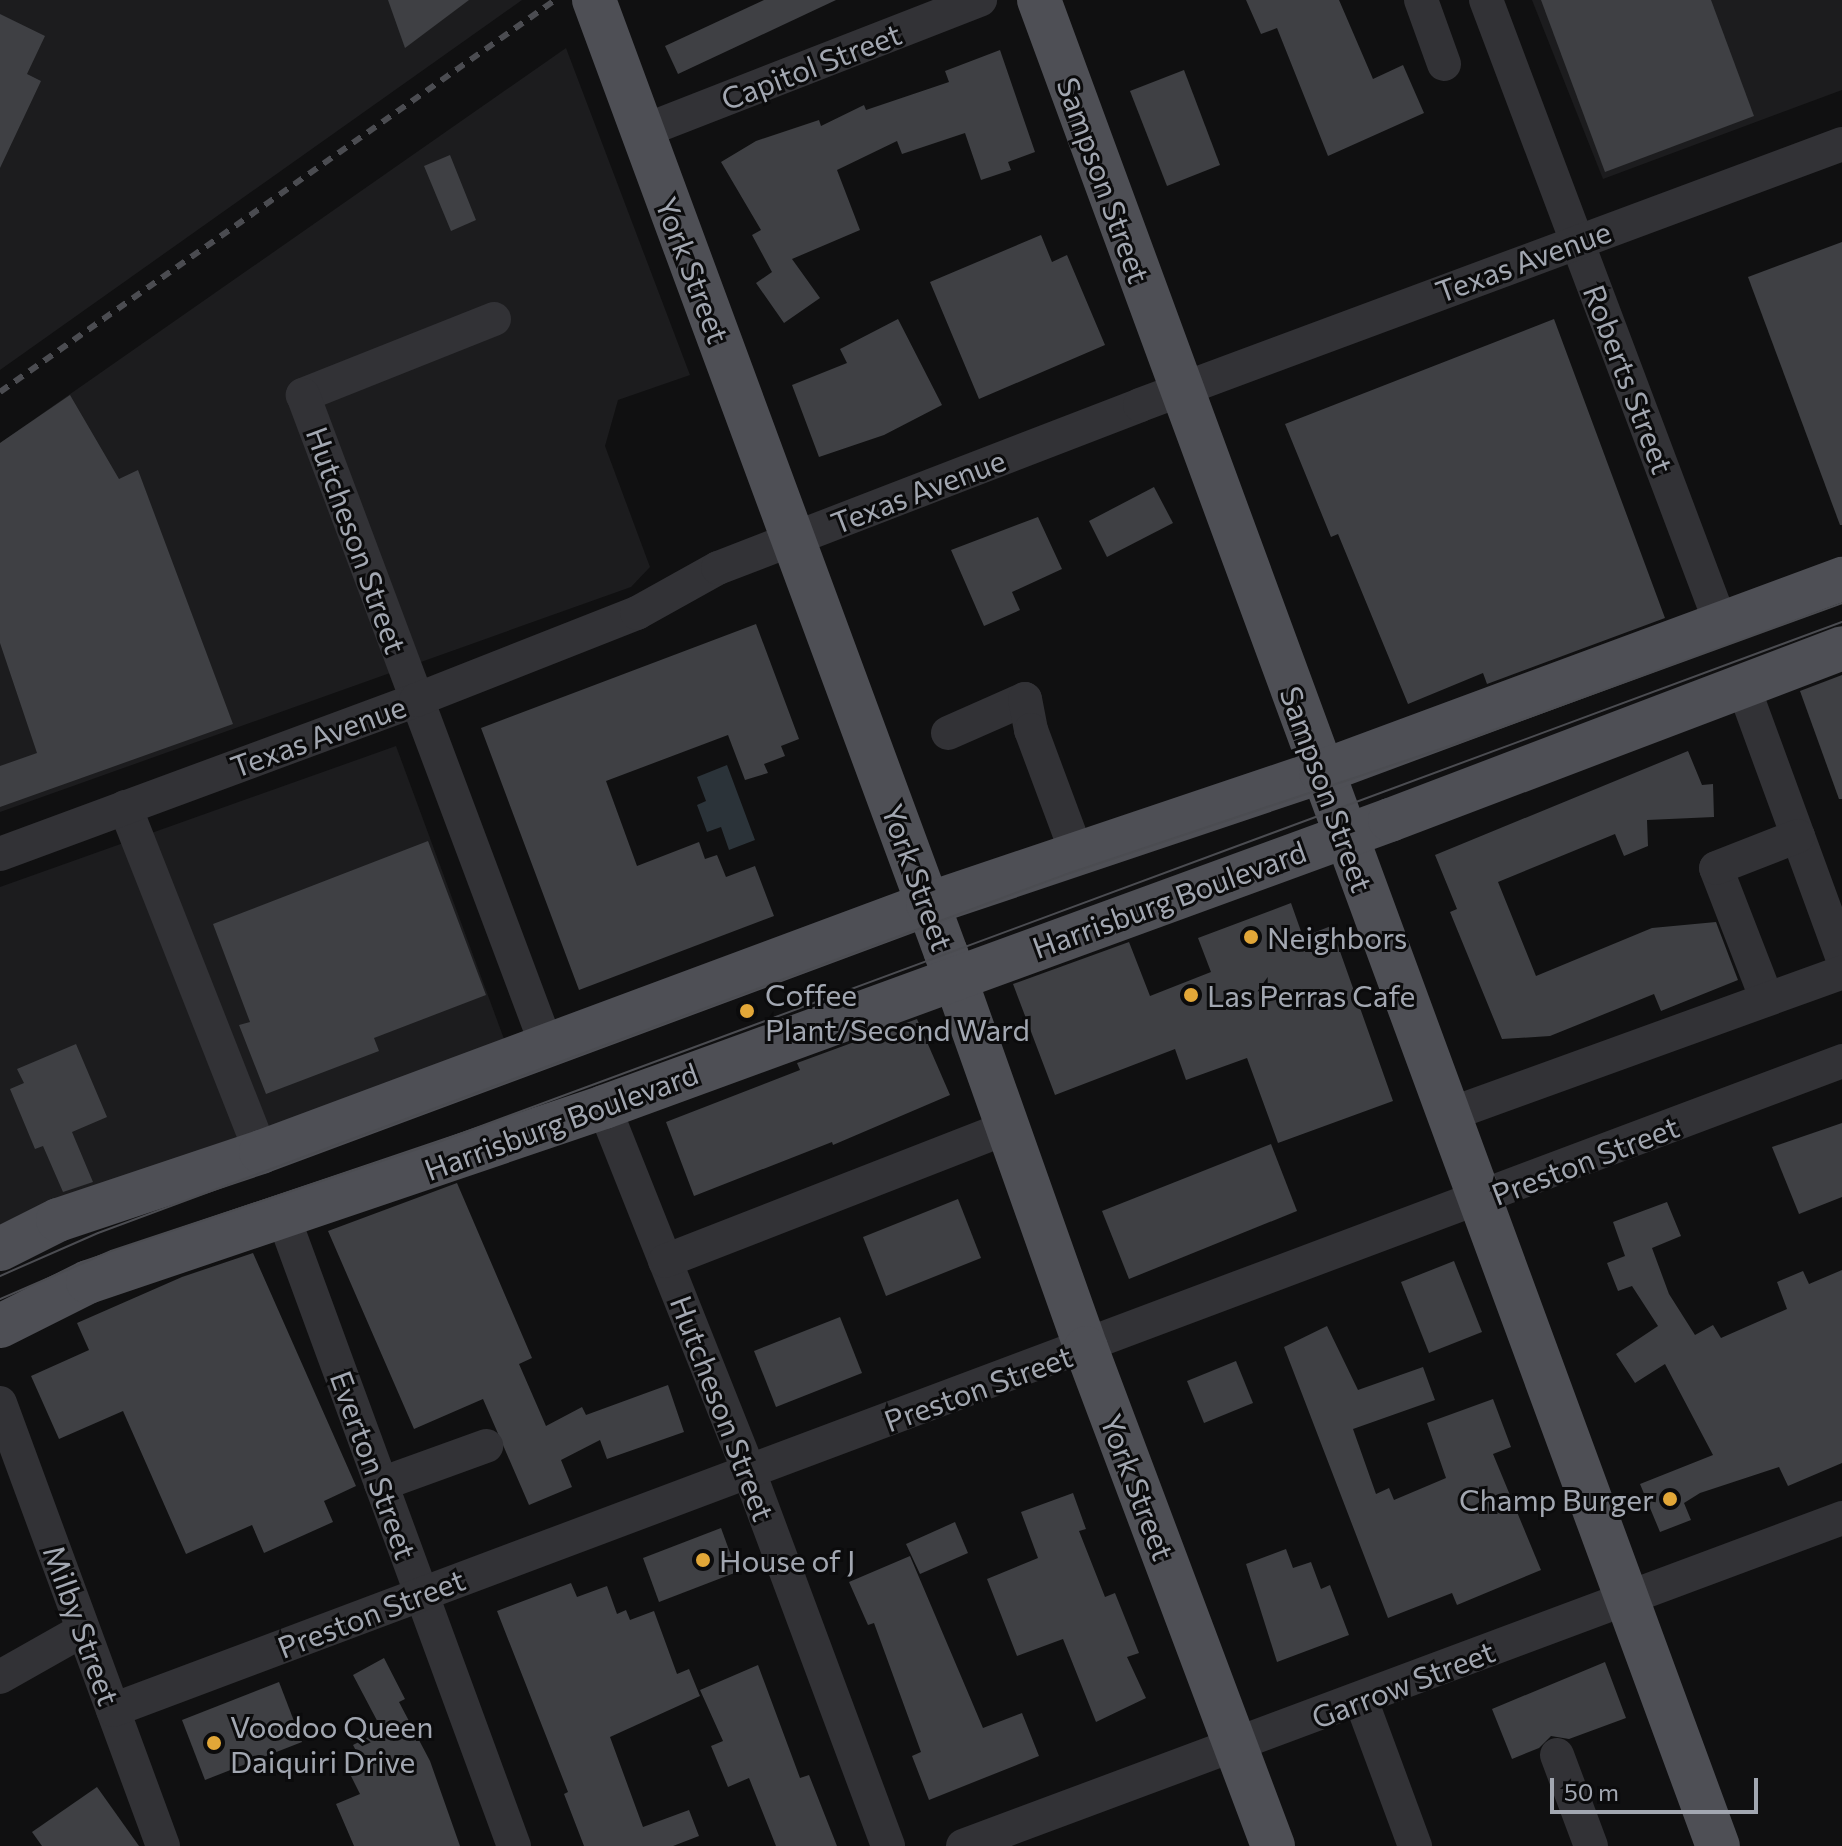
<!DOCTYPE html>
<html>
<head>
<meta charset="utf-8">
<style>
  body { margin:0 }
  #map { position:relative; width:1842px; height:1846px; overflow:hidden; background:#101011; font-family:Commissioner,sans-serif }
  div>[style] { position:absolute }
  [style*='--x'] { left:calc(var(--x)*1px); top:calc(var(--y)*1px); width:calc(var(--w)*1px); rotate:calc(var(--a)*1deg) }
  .built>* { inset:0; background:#1c1c1e }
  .water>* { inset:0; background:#2b3339 }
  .building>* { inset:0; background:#3f4044 }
  .minor>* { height:34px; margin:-17px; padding:0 17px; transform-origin:17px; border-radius:17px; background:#323236 }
  .major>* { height:44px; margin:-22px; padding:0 22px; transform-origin:22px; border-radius:22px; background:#4e4f55 }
  .tram>* { height:2px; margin:-1px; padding:0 1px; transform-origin:1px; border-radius:1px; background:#4b4c51 }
  .rail>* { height:6px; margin-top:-3px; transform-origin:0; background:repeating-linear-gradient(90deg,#4b4c51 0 10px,transparent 0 18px) }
  .dots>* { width:22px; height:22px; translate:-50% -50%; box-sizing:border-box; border:4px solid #0b0b0c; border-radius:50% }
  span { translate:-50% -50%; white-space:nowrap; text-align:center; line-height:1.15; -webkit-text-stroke:6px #0b0b0c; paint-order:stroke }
  .street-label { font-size:30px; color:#a2a7b1 }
  .poi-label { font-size:30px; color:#a2a7b1 }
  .left { translate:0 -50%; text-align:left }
  .right { translate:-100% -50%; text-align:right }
  .scale { position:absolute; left:1550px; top:1778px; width:208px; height:36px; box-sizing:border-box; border:4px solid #a2a7b1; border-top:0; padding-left:10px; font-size:24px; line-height:28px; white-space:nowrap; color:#a2a7b1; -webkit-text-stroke:6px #0b0b0c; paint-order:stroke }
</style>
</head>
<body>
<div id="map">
  <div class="built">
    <div style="clip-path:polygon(0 0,522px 0,0 370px)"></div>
    <div style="clip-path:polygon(1532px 0,1842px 0,1842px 90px,1603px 179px)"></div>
    <div style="clip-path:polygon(566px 48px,690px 375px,618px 400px,605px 446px,650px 567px,631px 587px,0 812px,0 443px)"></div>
    <div style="clip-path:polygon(396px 746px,504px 1039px,0 1236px,0 887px)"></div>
  </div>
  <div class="water">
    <div style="clip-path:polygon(727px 765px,755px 840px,729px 850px,721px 827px,707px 832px,697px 805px,706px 801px,697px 777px)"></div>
  </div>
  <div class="building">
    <div style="clip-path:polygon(388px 0,469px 0,405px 48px)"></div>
    <div style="clip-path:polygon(764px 0,836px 0,678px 74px,665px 46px)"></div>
    <div style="clip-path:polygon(1246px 0,1339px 0,1373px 79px,1403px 65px,1424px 113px,1328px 156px,1277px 28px,1261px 34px)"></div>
    <div style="clip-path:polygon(1541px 0,1711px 0,1754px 116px,1605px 172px)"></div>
    <div style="clip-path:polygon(0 14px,45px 36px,27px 74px,41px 81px,0 168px)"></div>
    <div style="clip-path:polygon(1000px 50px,1035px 152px,1008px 162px,1011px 170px,981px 180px,965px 133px,902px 154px,897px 141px,837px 170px,860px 230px,792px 259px,820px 298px,784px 323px,756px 283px,772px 272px,752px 235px,761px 230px,721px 162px,756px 141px,819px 120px,821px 126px,864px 105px,866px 110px,949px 82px,945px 71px)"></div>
    <div style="clip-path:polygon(1184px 70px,1220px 165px,1167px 186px,1130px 91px)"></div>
    <div style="clip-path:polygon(450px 155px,476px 220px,451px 231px,424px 166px)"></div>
    <div style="clip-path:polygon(1041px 235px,1052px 262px,1067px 255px,1105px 345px,979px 399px,930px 282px)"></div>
    <div style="clip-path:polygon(1842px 242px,1842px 525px,1840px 525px,1748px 277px)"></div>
    <div style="clip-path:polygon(898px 319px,942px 405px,884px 435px,819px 457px,792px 385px,847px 363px,840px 349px)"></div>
    <div style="clip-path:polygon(1554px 319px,1665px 618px,1487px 684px,1483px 673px,1408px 704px,1338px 534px,1331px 537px,1285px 424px)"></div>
    <div style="clip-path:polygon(70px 395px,119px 479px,138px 470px,233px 724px,0 807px,0 766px,37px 753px,0 643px,0 443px)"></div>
    <div style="clip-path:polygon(1154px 487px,1173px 523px,1107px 557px,1089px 521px)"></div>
    <div style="clip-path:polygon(1038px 517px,1062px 569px,1012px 592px,1020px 610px,984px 626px,951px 550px)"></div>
    <div style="clip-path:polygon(756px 624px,799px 739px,781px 746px,785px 756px,764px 764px,768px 773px,745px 780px,728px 735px,606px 781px,637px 866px,699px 842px,705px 859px,717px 855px,726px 877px,755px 866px,774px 916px,579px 990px,481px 728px)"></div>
    <div style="clip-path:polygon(1842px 675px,1842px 799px,1839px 799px,1800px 691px)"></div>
    <div style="clip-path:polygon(1688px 751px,1702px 785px,1713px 784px,1714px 817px,1647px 820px,1648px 846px,1624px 856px,1615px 834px,1498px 882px,1536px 976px,1652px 928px,1716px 922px,1738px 980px,1661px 1011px,1654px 994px,1550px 1036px,1502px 1039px,1450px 912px,1457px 909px,1435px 855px)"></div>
    <div style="clip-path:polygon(428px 841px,486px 995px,374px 1038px,379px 1051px,266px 1094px,239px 1025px,250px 1022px,213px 924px)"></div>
    <div style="clip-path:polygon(1291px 903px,1303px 937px,1331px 926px,1393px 1101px,1278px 1143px,1247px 1058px,1186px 1080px,1175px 1049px,1055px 1095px,1013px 984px,1129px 942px,1150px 996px,1211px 972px,1198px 938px)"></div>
    <div style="clip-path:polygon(917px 1019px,950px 1095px,833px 1145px,832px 1142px,694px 1196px,666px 1122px,800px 1070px,797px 1063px)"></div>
    <div style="clip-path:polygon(76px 1044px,107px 1117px,72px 1132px,93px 1182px,63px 1192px,43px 1146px,35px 1149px,10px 1089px,24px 1083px,17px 1069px)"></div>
    <div style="clip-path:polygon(1842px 1123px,1842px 1197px,1799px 1214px,1772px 1147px)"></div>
    <div style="clip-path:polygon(1271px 1144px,1297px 1211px,1129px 1279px,1102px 1211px)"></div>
    <div style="clip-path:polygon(457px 1183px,532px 1358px,519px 1364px,546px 1426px,582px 1407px,586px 1415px,668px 1385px,684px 1432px,607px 1459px,600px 1440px,561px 1460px,572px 1487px,529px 1505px,483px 1399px,414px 1429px,328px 1231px)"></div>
    <div style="clip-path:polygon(958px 1199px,981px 1258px,886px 1296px,863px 1237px)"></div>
    <div style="clip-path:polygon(1667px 1202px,1681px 1236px,1652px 1248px,1669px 1294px,1695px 1335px,1713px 1325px,1721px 1338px,1787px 1309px,1777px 1282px,1803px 1271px,1809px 1284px,1842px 1270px,1842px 1463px,1788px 1486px,1779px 1467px,1700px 1493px,1684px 1503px,1691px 1520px,1660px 1532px,1640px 1484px,1713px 1455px,1665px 1364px,1635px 1383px,1616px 1354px,1658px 1326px,1632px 1286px,1618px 1291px,1607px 1263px,1625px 1256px,1613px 1222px)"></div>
    <div style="clip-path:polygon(253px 1253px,356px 1486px,324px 1501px,333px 1522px,264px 1553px,252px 1525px,186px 1554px,123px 1411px,59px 1439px,31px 1376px,89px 1350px,77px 1323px,182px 1277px)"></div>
    <div style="clip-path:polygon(1454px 1261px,1482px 1332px,1429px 1353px,1401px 1282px)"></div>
    <div style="clip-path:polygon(840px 1317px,862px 1373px,776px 1407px,754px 1351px)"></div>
    <div style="clip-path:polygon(1327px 1326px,1358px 1390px,1423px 1367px,1435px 1400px,1353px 1429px,1376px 1494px,1389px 1488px,1394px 1500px,1446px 1478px,1427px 1423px,1493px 1399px,1511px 1447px,1493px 1454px,1541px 1570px,1457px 1605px,1452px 1593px,1388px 1618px,1284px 1347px)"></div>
    <div style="clip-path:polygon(1236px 1361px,1253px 1403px,1204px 1423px,1187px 1381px)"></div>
    <div style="clip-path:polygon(1073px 1493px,1086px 1529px,1079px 1531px,1105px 1597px,1115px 1593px,1139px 1653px,1127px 1657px,1146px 1698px,1096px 1722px,1063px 1639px,1017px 1656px,987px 1579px,1038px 1558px,1021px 1512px)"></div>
    <div style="clip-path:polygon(955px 1522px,968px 1553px,920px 1574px,906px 1544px)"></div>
    <div style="clip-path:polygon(721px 1528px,737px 1572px,659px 1602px,643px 1558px)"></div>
    <div style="clip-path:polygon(1286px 1549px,1293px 1568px,1311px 1562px,1321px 1589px,1330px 1585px,1349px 1635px,1277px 1662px,1246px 1564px)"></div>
    <div style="clip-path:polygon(910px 1556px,983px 1728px,1022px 1713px,1039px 1756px,929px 1800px,912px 1756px,921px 1752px,874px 1623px,868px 1625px,849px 1582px)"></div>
    <div style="clip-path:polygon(571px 1583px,577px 1597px,607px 1586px,617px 1614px,626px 1610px,630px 1620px,654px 1611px,677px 1674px,689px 1669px,700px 1696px,610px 1737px,643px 1827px,689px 1810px,699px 1836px,673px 1846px,584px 1846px,564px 1794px,568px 1792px,497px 1611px)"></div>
    <div style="clip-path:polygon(384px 1658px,405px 1699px,399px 1702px,430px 1761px,460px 1846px,354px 1846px,336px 1804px,360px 1794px,349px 1772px,363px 1764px,353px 1745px,382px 1730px,353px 1675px)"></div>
    <div style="clip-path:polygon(1605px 1662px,1626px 1718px,1569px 1739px,1551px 1736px,1539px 1748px,1512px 1759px,1492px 1709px)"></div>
    <div style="clip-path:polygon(758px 1665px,800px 1778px,809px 1775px,837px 1846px,776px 1846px,749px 1778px,728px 1787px,711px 1746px,723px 1741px,700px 1690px)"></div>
    <div style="clip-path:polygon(279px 1682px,302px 1742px,205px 1780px,182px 1720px)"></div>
    <div style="clip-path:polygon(97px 1787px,139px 1846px,42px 1846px,32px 1832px)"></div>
  </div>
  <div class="minor">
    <div style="--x:1421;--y:0;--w:68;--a:70.2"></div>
    <div style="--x:1486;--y:0;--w:667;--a:69.36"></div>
    <div style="--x:641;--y:132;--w:364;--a:-21.3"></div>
    <div style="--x:494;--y:319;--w:206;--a:158.3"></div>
    <div style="--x:303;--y:395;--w:693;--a:69.47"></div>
    <div style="--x:1743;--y:686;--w:288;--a:69.9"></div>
    <div style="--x:948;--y:733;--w:84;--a:-23.8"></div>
    <div style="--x:1025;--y:699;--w:32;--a:79"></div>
    <div style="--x:1031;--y:730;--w:132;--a:69.6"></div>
    <div style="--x:125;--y:807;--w:371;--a:68.5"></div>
    <div style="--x:0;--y:854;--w:444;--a:-20.3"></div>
    <div style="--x:416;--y:700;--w:238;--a:-21.5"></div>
    <div style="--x:637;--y:613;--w:93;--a:-29.1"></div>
    <div style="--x:718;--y:568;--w:452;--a:-21.1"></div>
    <div style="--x:1140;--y:405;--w:749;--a:-20.39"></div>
    <div style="--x:1766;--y:997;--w:138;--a:-111.2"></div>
    <div style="--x:1716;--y:868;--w:88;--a:-21.3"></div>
    <div style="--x:604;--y:1107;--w:393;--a:68.3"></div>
    <div style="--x:749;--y:1472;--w:399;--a:69.6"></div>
    <div style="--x:1448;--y:1115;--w:419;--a:-19.9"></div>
    <div style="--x:284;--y:1219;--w:668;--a:69.86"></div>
    <div style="--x:665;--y:1261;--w:368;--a:-21.3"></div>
    <div style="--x:0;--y:1403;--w:472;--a:69.8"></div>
    <div style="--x:381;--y:1484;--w:112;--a:-19.9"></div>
    <div style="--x:0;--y:1677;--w:95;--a:-29.5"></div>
    <div style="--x:1361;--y:1700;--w:156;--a:69.7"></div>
    <div style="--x:113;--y:1710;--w:1847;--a:-20.57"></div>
    <div style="--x:1557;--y:1755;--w:97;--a:69.5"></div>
    <div style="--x:963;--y:1846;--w:938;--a:-20.46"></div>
  </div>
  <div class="major">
    <div style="--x:594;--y:0;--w:1016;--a:69.73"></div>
    <div style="--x:946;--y:953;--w:419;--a:70.5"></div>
    <div style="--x:1086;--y:1348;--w:532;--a:69.42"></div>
    <div style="--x:1039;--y:0;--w:1967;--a:69.81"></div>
    <div style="--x:0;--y:1249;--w:65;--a:-26.6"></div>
    <div style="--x:58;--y:1220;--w:214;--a:-18.5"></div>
    <div style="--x:261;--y:1152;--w:712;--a:-20.4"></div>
    <div style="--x:928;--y:904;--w:415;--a:-18.6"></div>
    <div style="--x:1321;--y:772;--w:556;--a:-20.33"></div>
    <div style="--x:0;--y:1326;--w:98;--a:-26.6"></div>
    <div style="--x:88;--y:1282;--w:545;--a:-18.73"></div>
    <div style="--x:604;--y:1107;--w:837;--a:-20.06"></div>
    <div style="--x:1390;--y:820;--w:484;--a:-20.8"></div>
  </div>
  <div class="tram">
    <div style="--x:0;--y:1276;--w:107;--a:-23.7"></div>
    <div style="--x:98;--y:1233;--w:1030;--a:-20.33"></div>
    <div style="--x:1064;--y:875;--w:416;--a:-18.5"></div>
    <div style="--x:1458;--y:743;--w:409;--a:-20"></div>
    <div style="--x:0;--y:1299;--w:121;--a:-23.4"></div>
    <div style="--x:111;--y:1251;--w:348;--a:-18.4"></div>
    <div style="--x:441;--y:1141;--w:1494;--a:-20.33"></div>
  </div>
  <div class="rail">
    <div style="--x:0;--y:392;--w:679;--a:-35.23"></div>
  </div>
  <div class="dots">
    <div style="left:1251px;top:937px;background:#e2a738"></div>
    <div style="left:1191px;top:995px;background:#e2a738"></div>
    <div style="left:747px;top:1011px;background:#e2a738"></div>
    <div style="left:1670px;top:1499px;background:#e2a738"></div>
    <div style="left:703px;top:1560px;background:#e2a738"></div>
    <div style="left:214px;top:1743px;background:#e2a738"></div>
  </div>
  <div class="street-label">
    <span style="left:811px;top:66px;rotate:-21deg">Capitol Street</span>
    <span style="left:1104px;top:180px;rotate:70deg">Sampson Street</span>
    <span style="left:1523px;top:261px;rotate:-20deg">Texas Avenue</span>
    <span style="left:693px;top:270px;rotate:69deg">York Street</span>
    <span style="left:1629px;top:379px;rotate:69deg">Roberts Street</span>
    <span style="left:918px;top:491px;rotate:-21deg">Texas Avenue</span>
    <span style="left:357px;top:540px;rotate:70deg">Hutcheson Street</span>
    <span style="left:318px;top:736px;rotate:-20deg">Texas Avenue</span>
    <span style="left:1327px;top:789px;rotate:70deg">Sampson Street</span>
    <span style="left:918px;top:877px;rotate:70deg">York Street</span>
    <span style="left:1169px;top:899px;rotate:-20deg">Harrisburg Boulevard</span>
    <span style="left:561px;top:1121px;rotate:-20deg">Harrisburg Boulevard</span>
    <span style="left:1585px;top:1160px;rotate:-21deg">Preston Street</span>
    <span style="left:978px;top:1388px;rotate:-20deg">Preston Street</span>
    <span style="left:723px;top:1408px;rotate:69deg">Hutcheson Street</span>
    <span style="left:374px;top:1465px;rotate:70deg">Everton Street</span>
    <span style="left:1138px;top:1487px;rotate:69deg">York Street</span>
    <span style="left:371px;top:1613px;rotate:-21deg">Preston Street</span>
    <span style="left:82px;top:1625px;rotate:70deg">Milby Street</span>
    <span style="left:1403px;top:1684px;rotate:-21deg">Garrow Street</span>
  </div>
  <div class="poi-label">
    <span class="left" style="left:1267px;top:937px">Neighbors</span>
    <span class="left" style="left:765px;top:1011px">Coffee<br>Plant/Second Ward</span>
    <span class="left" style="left:1207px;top:995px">Las Perras Cafe</span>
    <span class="right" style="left:1654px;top:1499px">Champ Burger</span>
    <span class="left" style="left:719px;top:1560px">House of J</span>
    <span class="left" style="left:230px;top:1743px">Voodoo Queen<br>Daiquiri Drive</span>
  </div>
  <div class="scale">50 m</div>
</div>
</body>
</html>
